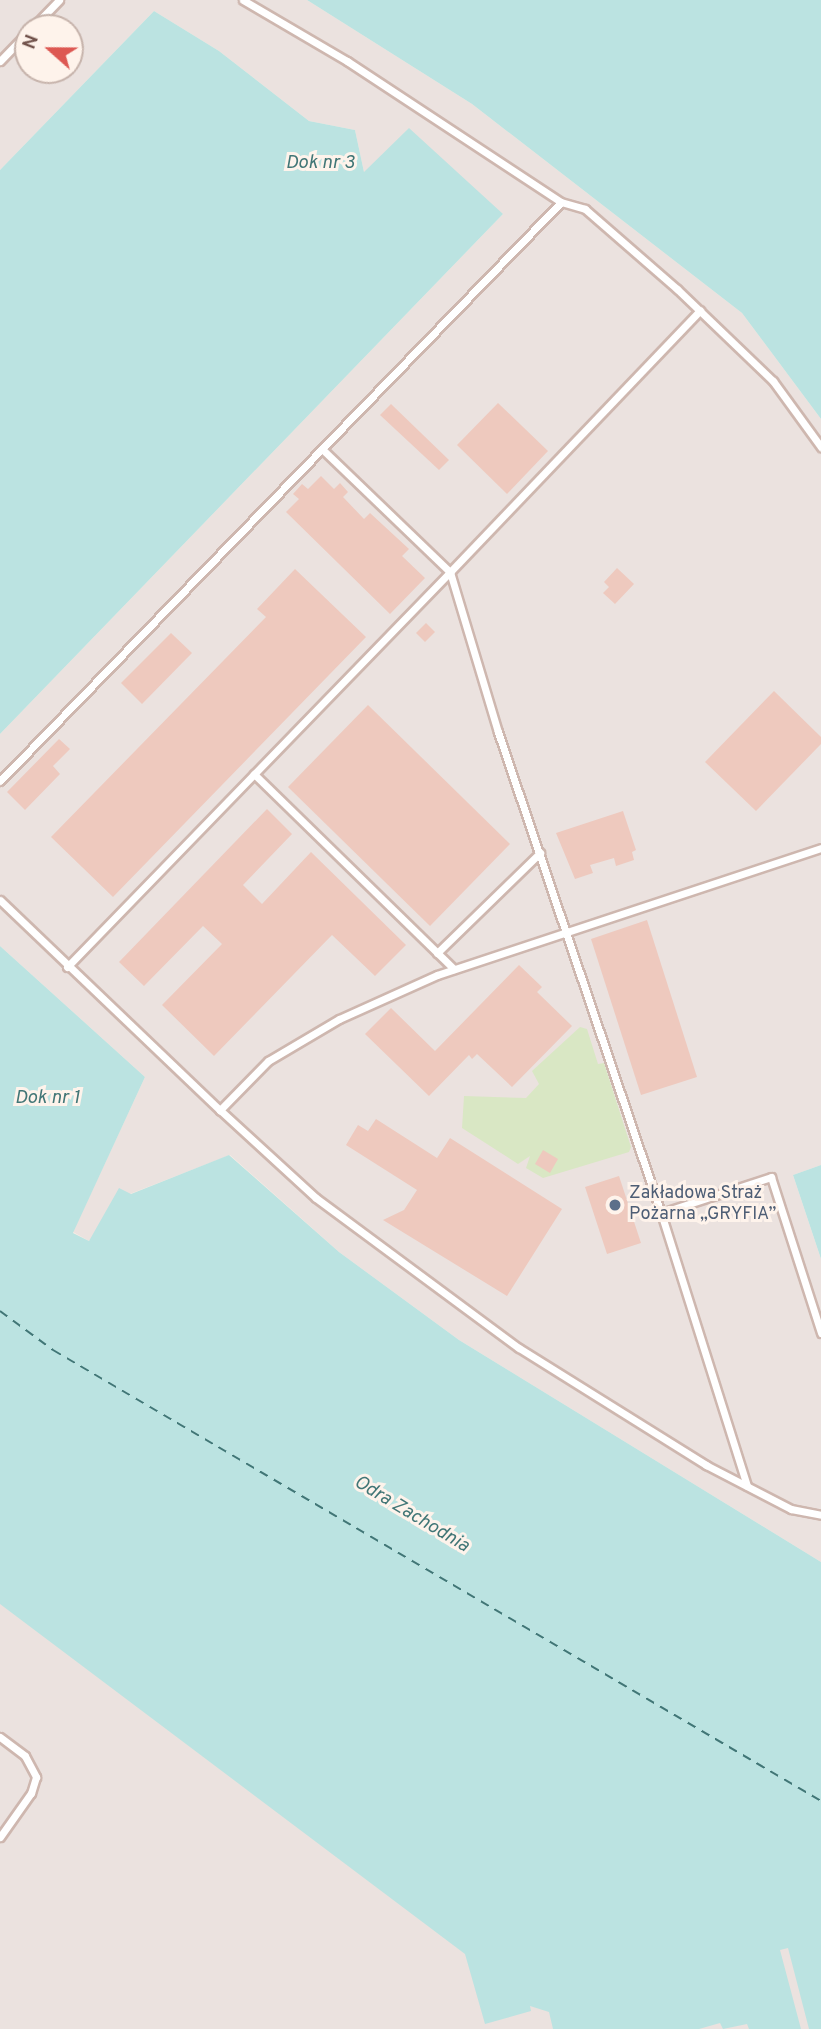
<!DOCTYPE html>
<html>
<head>
<meta charset="utf-8">
<style>
  body { margin:0 }
  #map { position:relative; width:821px; height:2029px; overflow:hidden; background:#fbeee5; font-family:Overpass,sans-serif }
  div>[style] { position:absolute }
  [style*='--x'] { left:calc(var(--x)*1px); top:calc(var(--y)*1px); width:calc(var(--w)*1px); rotate:calc(var(--a)*1deg) }
  .industrial>* { inset:0; background:#ebe2df }
  .green>* { inset:0; background:#d9e7c4 }
  .water>* { inset:0; background:#bbe3e1 }
  .ferry>* { height:2px; margin-top:-1px; transform-origin:0; background:repeating-linear-gradient(90deg,#417676 0 9px,transparent 0 16px) }
  .building>* { inset:0; background:#eec9be }
  .roads { filter:drop-shadow(2px 0 #ceb7af) drop-shadow(-2px 0 #ceb7af) drop-shadow(0 2px #ceb7af) drop-shadow(0 -2px #ceb7af) }
  .service>* { height:7px; margin:-3.5px; padding:0 3.5px; transform-origin:3.5px; border-radius:3.5px; background:#fff }
  .dots>* { width:19px; height:19px; translate:-50% -50%; box-sizing:border-box; border:4px solid #fef3eb; border-radius:50% }
  span { translate:-50% -50%; white-space:nowrap; text-align:center; line-height:1.15; -webkit-text-stroke:6px #fef3eb; paint-order:stroke }
  .service-label { font-size:18px; color:#4e5e75 }
  .left { translate:0 -50%; text-align:left }
  .water-label { font-size:19px; color:#417676; font-style:italic }
  .north { position:absolute; left:14px; top:14px; width:70px; height:70px; box-sizing:border-box; background:#fef3eb; border:2px solid #c6b3ab; border-radius:50%; rotate:291deg; font-size:19px; font-weight:700; line-height:28px; text-align:center; color:#72534c }
  .north::after { content:''; display:block; margin:auto; width:24px; height:32px; background:#dd5852; clip-path:polygon(50% 0,100% 100%,50% 72%,0 100%) }
</style>
</head>
<body>
<div id="map">
  <div class="industrial">
    <div style="clip-path:polygon(evenodd,0 0,307px 0,472px 104px,742px 313px,821px 419px,821px 1165px,793px 1175px,821px 1259px,821px 1562px,459px 1340px,339px 1252px,230px 1155px,130px 1194px,89px 1241px,73px 1232px,145px 1077px,0 946px,0 734px,503px 214px,364px 172px,355px 130px,309px 121px,219px 51px,154px 11px,0 170px,0 0,28px 28px,70px 28px,70px 70px,28px 70px,28px 28px)"></div>
    <div style="clip-path:polygon(0 1504px,809px 1932px,821px 2029px,0 2029px)"></div>
  </div>
  <div class="green">
    <div style="clip-path:polygon(580px 1027px,587px 1029px,598px 1064px,604px 1063px,631px 1147px,629px 1152px,543px 1178px,526px 1168px,530px 1156px,518px 1164px,462px 1128px,464px 1096px,526px 1098px,539px 1084px,532px 1071px)"></div>
  </div>
  <div class="water">
    <div style="clip-path:polygon(307px 0,821px 0,821px 419px,742px 313px,472px 104px)"></div>
    <div style="clip-path:polygon(154px 11px,219px 51px,309px 121px,355px 130px,364px 172px,409px 128px,503px 214px,0 734px,0 170px)"></div>
    <div style="clip-path:polygon(0 946px,145px 1077px,73px 1233px,89px 1241px,119px 1188px,131px 1194px,229px 1155px,339px 1252px,459px 1340px,821px 1562px,821px 2029px,809px 2029px,788px 1948px,780px 1950px,801px 2029px,749px 2029px,747px 2024px,723px 2029px,720px 2023px,699px 2029px,553px 2029px,549px 2012px,530px 2006px,531px 2011px,485px 2024px,465px 1954px,0 1604px)"></div>
    <div style="clip-path:polygon(821px 1165px,821px 1259px,793px 1175px)"></div>
  </div>
  <div class="ferry">
    <div style="--x:0;--y:1311;--w:66;--a:36.3"></div>
    <div style="--x:53;--y:1350;--w:891;--a:30.42"></div>
  </div>
  <div class="building">
    <div style="clip-path:polygon(498px 403px,548px 451px,507px 494px,457px 445px)"></div>
    <div style="clip-path:polygon(391px 404px,449px 460px,439px 470px,380px 415px)"></div>
    <div style="clip-path:polygon(321px 476px,334px 489px,340px 483px,348px 492px,343px 497px,364px 519px,370px 513px,409px 549px,402px 556px,425px 578px,390px 614px,286px 512px,299px 499px,293px 494px,302px 484px,308px 489px)"></div>
    <div style="clip-path:polygon(617px 568px,634px 584px,615px 604px,603px 593px,609px 587px,604px 582px)"></div>
    <div style="clip-path:polygon(295px 569px,366px 637px,113px 897px,51px 837px,266px 617px,257px 609px)"></div>
    <div style="clip-path:polygon(426px 623px,435px 632px,425px 642px,416px 633px)"></div>
    <div style="clip-path:polygon(171px 633px,192px 653px,142px 704px,121px 683px)"></div>
    <div style="clip-path:polygon(774px 691px,821px 737px,821px 744px,756px 811px,705px 762px)"></div>
    <div style="clip-path:polygon(368px 705px,510px 844px,430px 926px,288px 787px)"></div>
    <div style="clip-path:polygon(59px 739px,70px 749px,53px 766px,60px 774px,25px 810px,7px 792px)"></div>
    <div style="clip-path:polygon(267px 809px,292px 834px,243px 885px,262px 904px,311px 852px,406px 945px,375px 976px,332px 935px,214px 1056px,162px 1005px,222px 944px,203px 926px,144px 986px,119px 962px)"></div>
    <div style="clip-path:polygon(623px 811px,636px 850px,632px 852px,634px 860px,616px 866px,614px 858px,590px 865px,593px 873px,575px 879px,556px 833px)"></div>
    <div style="clip-path:polygon(647px 920px,697px 1077px,641px 1095px,591px 939px)"></div>
    <div style="clip-path:polygon(519px 965px,542px 987px,537px 992px,572px 1026px,512px 1087px,477px 1054px,472px 1059px,469px 1055px,429px 1096px,365px 1034px,391px 1008px,435px 1051px)"></div>
    <div style="clip-path:polygon(376px 1119px,437px 1158px,450px 1138px,562px 1209px,507px 1296px,383px 1220px,404px 1210px,417px 1190px,346px 1145px,358px 1125px,368px 1131px)"></div>
    <div style="clip-path:polygon(543px 1150px,558px 1159px,550px 1173px,535px 1164px)"></div>
    <div style="clip-path:polygon(619px 1176px,641px 1243px,607px 1254px,585px 1187px)"></div>
  </div>
  <div class="roads">
    <div class="service">
      <div style="--x:243;--y:0;--w:121;--a:30.4"></div>
      <div style="--x:347;--y:61;--w:256;--a:33.4"></div>
      <div style="--x:561;--y:202;--w:25;--a:16"></div>
      <div style="--x:585;--y:209;--w:122;--a:41"></div>
      <div style="--x:677;--y:289;--w:133;--a:43.8"></div>
      <div style="--x:773;--y:381;--w:82;--a:54"></div>
      <div style="--x:32;--y:28;--w:39;--a:-46"></div>
      <div style="--x:0;--y:61;--w:40;--a:-46"></div>
      <div style="--x:322;--y:449;--w:178;--a:43.9"></div>
      <div style="--x:450;--y:572;--w:362;--a:-46.3"></div>
      <div style="--x:254;--y:774;--w:279;--a:44.3"></div>
      <div style="--x:0;--y:781;--w:806;--a:-45.9"></div>
      <div style="--x:821;--y:848;--w:404;--a:161.7"></div>
      <div style="--x:437;--y:975;--w:107;--a:155.8"></div>
      <div style="--x:339;--y:1019;--w:82;--a:149.4"></div>
      <div style="--x:268;--y:1061;--w:69;--a:134.4"></div>
      <div style="--x:220;--y:1110;--w:130;--a:42.5"></div>
      <div style="--x:316;--y:1198;--w:252;--a:36.5"></div>
      <div style="--x:519;--y:1348;--w:221;--a:32"></div>
      <div style="--x:706;--y:1465;--w:96;--a:27.4"></div>
      <div style="--x:791;--y:1509;--w:31;--a:11"></div>
      <div style="--x:0;--y:900;--w:304;--a:43.7"></div>
      <div style="--x:437;--y:953;--w:144;--a:-44.2"></div>
      <div style="--x:67;--y:967;--w:550;--a:-45.88"></div>
      <div style="--x:450;--y:572;--w:167;--a:73.3"></div>
      <div style="--x:498;--y:732;--w:508;--a:71.28"></div>
      <div style="--x:661;--y:1213;--w:286;--a:72.5"></div>
      <div style="--x:661;--y:1213;--w:116;--a:-18.1"></div>
      <div style="--x:771;--y:1177;--w:164;--a:72.2"></div>
      <div style="--x:0;--y:1737;--w:31;--a:37"></div>
      <div style="--x:25;--y:1756;--w:24;--a:62"></div>
      <div style="--x:36;--y:1777;--w:17;--a:107"></div>
      <div style="--x:31;--y:1793;--w:54;--a:125.2"></div>
    </div>
  </div>
  <div class="dots">
    <div style="left:615px;top:1205px;background:#5c6f8a"></div>
  </div>
  <div class="service-label">
    <span class="left" style="left:629px;top:1205px">Zakładowa Straż<br>Pożarna „GRYFIA”</span>
  </div>
  <div class="water-label">
    <span style="left:320px;top:164px">Dok nr 3</span>
    <span style="left:47px;top:1099px">Dok nr 1</span>
    <span style="left:411px;top:1515px;rotate:31deg">Odra Zachodnia</span>
  </div>
  <div class="north">N</div>
</div>
</body>
</html>
